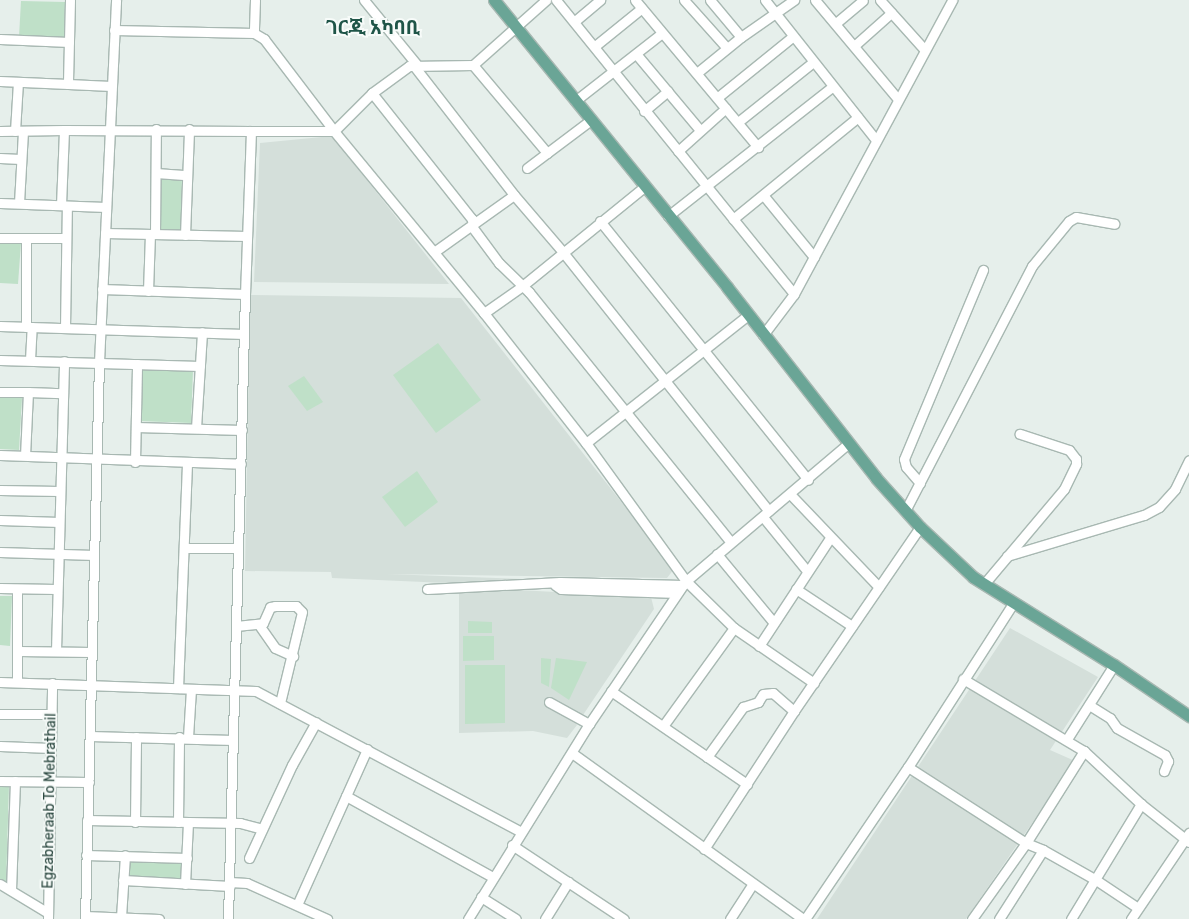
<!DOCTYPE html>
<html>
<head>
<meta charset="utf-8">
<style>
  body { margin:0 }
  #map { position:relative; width:1189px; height:919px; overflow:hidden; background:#e6efeb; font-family:Rubik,"Noto Sans Ethiopic",sans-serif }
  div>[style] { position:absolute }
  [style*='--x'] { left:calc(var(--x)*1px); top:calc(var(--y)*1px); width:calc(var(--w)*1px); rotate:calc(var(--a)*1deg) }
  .built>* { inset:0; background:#d4dfda }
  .green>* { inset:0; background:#bfe0c8 }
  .roads { filter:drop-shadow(1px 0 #a8b8b2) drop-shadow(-1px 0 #a8b8b2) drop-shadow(0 1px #a8b8b2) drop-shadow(0 -1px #a8b8b2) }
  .minor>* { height:9px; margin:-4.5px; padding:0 4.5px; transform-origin:4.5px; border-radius:4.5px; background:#fff }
  .major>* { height:11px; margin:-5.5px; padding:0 5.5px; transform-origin:5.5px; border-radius:5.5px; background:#6aa596 }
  span { translate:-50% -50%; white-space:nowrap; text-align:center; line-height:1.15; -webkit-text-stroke:4px #f7fbf9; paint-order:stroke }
  .street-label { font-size:14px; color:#24423a }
  .district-label { font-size:19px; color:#1f5548; font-weight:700 }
</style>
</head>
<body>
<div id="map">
  <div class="built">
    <div style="clip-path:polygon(332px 136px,385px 203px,449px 284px,254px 282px,260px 143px)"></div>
    <div style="clip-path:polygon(250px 295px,461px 298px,674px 569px,667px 578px,387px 574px,683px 585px,677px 593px,332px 578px,331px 572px,245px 571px)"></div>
    <div style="clip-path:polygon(498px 589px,651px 597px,654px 609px,583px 715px,576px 715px,574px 720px,577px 725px,567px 738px,533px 731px,459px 733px,459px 591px)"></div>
    <div style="clip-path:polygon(1010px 628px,1098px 677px,1050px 750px,1075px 761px,966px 919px,817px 919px)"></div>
  </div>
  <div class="green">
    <div style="clip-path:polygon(21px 1px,65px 2px,64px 39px,19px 37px)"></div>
    <div style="clip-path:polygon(156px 176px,182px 176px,181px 233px,155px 232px)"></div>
    <div style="clip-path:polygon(0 242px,21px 243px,18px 284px,0 283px)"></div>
    <div style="clip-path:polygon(438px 343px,481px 400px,436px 433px,393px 375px)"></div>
    <div style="clip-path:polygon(141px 367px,193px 370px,191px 423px,139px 421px)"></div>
    <div style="clip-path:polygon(304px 376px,323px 402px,307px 411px,288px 386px)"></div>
    <div style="clip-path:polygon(0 397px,22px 398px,19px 450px,0 449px)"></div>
    <div style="clip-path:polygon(417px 471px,438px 502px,405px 527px,382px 497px)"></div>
    <div style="clip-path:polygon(0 596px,12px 596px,10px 646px,0 645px)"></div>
    <div style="clip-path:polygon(468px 621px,492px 622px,492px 633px,468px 633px)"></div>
    <div style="clip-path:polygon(463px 636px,494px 636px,494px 660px,463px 661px)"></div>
    <div style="clip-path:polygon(541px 658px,551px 659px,549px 687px,541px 683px)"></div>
    <div style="clip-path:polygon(556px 658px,587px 662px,569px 700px,551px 688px)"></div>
    <div style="clip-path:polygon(465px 665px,505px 665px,505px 723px,465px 724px)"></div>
    <div style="clip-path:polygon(0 784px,9px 785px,6px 885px,0 882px)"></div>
    <div style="clip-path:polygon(124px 859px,182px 860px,182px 883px,123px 882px)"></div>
  </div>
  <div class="roads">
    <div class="minor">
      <div style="--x:70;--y:0;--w:84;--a:91.4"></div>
      <div style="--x:68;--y:84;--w:43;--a:2.7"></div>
      <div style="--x:255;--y:0;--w:33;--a:92"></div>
      <div style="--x:254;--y:33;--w:12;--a:31"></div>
      <div style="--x:264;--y:39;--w:116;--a:52.7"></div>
      <div style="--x:334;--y:131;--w:236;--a:50.5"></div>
      <div style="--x:484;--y:313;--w:165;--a:51.9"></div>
      <div style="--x:586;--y:443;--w:170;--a:54.1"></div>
      <div style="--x:686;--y:581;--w:67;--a:44.4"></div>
      <div style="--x:734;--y:628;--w:97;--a:34.5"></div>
      <div style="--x:364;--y:0;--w:85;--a:50.7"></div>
      <div style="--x:556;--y:0;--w:378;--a:51"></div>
      <div style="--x:635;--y:0;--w:192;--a:50.1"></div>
      <div style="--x:684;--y:0;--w:64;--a:48.1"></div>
      <div style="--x:710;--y:0;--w:48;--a:50"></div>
      <div style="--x:765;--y:0;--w:179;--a:51.6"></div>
      <div style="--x:815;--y:0;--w:128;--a:50.1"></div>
      <div style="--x:880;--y:0;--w:66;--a:48.1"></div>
      <div style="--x:575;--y:21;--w:33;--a:-40"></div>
      <div style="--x:836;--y:23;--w:35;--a:-40"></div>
      <div style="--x:114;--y:30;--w:140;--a:1.2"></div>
      <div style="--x:0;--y:39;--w:69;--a:2.5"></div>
      <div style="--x:595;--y:46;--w:60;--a:-39"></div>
      <div style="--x:854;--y:46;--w:50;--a:-41.7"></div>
      <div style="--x:637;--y:55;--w:98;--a:50"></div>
      <div style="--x:473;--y:65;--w:115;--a:49.9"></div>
      <div style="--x:414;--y:66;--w:163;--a:52.2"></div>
      <div style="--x:514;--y:195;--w:74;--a:49.4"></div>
      <div style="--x:562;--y:251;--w:332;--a:51.5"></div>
      <div style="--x:698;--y:72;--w:55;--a:-39.1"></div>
      <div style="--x:741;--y:37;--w:65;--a:-34.9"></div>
      <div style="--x:0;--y:81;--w:68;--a:2.5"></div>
      <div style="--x:372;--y:93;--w:161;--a:51.6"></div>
      <div style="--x:472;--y:219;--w:9;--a:84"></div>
      <div style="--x:473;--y:228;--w:44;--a:53.4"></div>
      <div style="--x:499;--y:263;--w:42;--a:44"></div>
      <div style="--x:529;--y:292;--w:321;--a:51.1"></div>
      <div style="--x:718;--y:97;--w:95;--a:-39"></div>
      <div style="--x:575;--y:101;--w:110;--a:-38"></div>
      <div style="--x:644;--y:111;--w:31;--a:-40"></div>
      <div style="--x:738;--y:122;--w:95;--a:-38.6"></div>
      <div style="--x:0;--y:131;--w:64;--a:-0.9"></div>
      <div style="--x:15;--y:131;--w:49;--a:-86.5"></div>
      <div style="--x:251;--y:131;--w:83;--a:0"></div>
      <div style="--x:334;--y:131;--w:54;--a:-45"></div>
      <div style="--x:372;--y:93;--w:46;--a:-36.1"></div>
      <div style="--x:409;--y:66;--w:64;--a:-0.9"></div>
      <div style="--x:473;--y:65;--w:98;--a:-41.7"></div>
      <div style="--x:678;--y:151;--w:64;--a:-41.9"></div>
      <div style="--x:0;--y:158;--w:20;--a:3"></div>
      <div style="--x:527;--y:168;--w:80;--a:-36.9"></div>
      <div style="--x:156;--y:173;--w:31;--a:4"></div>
      <div style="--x:764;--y:196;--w:79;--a:50.7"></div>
      <div style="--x:0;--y:203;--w:106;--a:2.2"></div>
      <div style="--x:19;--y:203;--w:72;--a:-86.8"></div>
      <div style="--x:61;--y:205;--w:75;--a:-87.7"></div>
      <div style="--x:64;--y:130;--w:187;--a:0.3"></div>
      <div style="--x:251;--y:131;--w:163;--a:92.1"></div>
      <div style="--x:668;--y:216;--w:209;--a:-38.2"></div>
      <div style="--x:733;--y:219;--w:161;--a:-39.2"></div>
      <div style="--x:600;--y:221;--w:332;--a:51.2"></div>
      <div style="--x:105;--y:233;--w:142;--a:1.2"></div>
      <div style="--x:155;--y:234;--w:105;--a:-89.5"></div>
      <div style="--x:185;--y:235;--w:106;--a:-87.8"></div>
      <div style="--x:0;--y:238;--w:65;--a:0"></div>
      <div style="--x:26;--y:239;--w:88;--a:90"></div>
      <div style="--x:434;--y:252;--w:98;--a:-35.5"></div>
      <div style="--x:102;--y:289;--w:143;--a:2"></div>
      <div style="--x:245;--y:294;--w:625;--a:91.56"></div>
      <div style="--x:148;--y:291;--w:57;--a:-88"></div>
      <div style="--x:484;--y:313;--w:45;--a:-35.1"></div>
      <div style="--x:521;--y:287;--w:159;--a:-39.1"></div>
      <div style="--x:0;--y:326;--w:244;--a:1.9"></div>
      <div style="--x:65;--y:328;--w:122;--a:-89.1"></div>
      <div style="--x:763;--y:335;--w:51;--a:-52.9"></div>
      <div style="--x:794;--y:294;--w:334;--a:-61.7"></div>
      <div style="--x:0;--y:360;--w:200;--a:1.7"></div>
      <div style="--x:30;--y:360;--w:33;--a:-87"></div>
      <div style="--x:0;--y:392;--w:28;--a:0"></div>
      <div style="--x:28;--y:392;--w:63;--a:92.7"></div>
      <div style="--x:28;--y:392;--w:34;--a:2"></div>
      <div style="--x:136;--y:427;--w:106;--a:1.6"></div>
      <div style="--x:196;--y:428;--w:96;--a:-86.4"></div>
      <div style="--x:586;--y:443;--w:206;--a:-38.3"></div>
      <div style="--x:0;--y:455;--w:241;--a:2.1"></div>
      <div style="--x:135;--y:462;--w:98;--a:-88.8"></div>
      <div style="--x:920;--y:483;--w:21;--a:-131"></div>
      <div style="--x:906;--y:467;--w:8;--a:-104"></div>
      <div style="--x:904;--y:459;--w:205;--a:-67.3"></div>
      <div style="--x:0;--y:490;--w:59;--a:1"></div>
      <div style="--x:791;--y:495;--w:127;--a:46.3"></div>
      <div style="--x:905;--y:511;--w:276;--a:-62.6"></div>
      <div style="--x:1032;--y:266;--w:58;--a:-50.6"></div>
      <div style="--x:1069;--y:221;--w:8;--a:-30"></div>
      <div style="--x:1076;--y:217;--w:39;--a:10"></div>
      <div style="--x:763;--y:517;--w:70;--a:50.8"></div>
      <div style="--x:0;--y:520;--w:59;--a:1.9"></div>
      <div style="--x:184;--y:548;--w:53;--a:0"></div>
      <div style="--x:0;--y:552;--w:94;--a:1.8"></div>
      <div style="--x:717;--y:554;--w:89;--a:50.4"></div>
      <div style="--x:1007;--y:556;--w:143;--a:-16.7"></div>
      <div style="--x:1144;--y:515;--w:17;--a:-28"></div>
      <div style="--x:1159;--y:507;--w:24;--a:-48"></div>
      <div style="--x:1175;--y:489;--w:32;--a:-64"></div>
      <div style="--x:984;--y:584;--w:124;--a:-49.9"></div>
      <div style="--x:1064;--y:489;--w:28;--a:-64"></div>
      <div style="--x:1076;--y:464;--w:5;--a:-90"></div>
      <div style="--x:1076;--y:459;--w:11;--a:-128"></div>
      <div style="--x:1069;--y:450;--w:52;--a:-161.9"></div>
      <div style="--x:555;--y:585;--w:7;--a:34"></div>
      <div style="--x:561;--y:589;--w:116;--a:2"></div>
      <div style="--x:0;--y:588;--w:56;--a:1"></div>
      <div style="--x:427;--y:589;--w:133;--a:-3"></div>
      <div style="--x:560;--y:582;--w:123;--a:1.4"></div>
      <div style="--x:796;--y:589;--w:67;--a:33.5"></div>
      <div style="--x:259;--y:625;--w:28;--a:55"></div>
      <div style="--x:275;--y:648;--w:20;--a:24"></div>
      <div style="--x:236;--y:626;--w:27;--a:-6"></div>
      <div style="--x:263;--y:623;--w:17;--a:-66"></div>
      <div style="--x:270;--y:607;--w:5;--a:-11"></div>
      <div style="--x:275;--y:606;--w:21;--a:0"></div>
      <div style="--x:296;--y:606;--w:8;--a:45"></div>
      <div style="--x:302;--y:612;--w:94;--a:103.6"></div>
      <div style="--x:759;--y:646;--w:129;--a:-56.7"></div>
      <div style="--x:19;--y:651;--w:72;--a:0.8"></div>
      <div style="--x:56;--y:651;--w:290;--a:-88.4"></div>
      <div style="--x:963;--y:679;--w:141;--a:30.8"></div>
      <div style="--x:1084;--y:751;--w:78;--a:42.9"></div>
      <div style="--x:1141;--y:804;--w:61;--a:38.4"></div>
      <div style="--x:0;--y:682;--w:256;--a:2"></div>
      <div style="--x:256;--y:691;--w:300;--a:28"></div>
      <div style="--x:17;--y:682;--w:93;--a:-90"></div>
      <div style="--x:178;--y:688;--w:225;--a:-87.7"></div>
      <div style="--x:611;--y:691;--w:165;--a:34.4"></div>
      <div style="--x:549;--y:702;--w:46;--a:28.8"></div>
      <div style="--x:1089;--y:705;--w:25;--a:32"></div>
      <div style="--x:1110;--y:718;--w:12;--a:55"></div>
      <div style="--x:1117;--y:728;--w:55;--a:29.4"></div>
      <div style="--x:1165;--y:755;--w:7;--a:63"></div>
      <div style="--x:1168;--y:761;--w:11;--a:112"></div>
      <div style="--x:0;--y:714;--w:52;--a:0"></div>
      <div style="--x:663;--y:726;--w:121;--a:-54.1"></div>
      <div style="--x:90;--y:736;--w:143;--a:1.6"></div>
      <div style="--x:188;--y:737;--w:48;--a:-86.4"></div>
      <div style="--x:1067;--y:739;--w:88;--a:-57.6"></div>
      <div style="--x:0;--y:746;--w:51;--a:2.2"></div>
      <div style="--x:572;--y:753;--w:284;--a:35.7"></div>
      <div style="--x:707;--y:757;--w:62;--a:-54.2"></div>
      <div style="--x:743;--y:707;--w:16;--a:-18"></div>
      <div style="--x:758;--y:702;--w:9;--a:-58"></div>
      <div style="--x:763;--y:694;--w:10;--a:-6"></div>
      <div style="--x:773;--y:693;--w:28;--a:41"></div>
      <div style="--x:908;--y:767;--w:140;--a:32.8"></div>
      <div style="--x:1026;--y:843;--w:18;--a:22"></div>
      <div style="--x:1043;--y:850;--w:61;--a:29.5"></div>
      <div style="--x:1096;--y:880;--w:50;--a:33.7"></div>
      <div style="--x:0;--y:781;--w:89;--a:0.6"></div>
      <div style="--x:346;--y:796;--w:168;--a:28.9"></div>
      <div style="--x:87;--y:820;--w:153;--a:1.1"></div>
      <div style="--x:240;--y:823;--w:23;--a:15"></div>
      <div style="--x:135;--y:822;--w:85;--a:-89.3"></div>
      <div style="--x:178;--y:822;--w:85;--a:-89.3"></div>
      <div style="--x:512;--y:845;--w:134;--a:33.5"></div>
      <div style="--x:704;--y:849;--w:165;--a:-56.9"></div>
      <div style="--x:794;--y:711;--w:223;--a:-55.6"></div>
      <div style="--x:86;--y:855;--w:101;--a:1.7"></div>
      <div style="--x:249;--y:858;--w:102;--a:-65.2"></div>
      <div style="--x:292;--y:765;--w:49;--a:-60.8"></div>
      <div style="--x:123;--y:880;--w:107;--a:3.2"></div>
      <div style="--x:230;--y:882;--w:17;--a:3"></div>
      <div style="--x:247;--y:883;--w:88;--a:24.2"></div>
      <div style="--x:0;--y:884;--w:56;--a:31.1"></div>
      <div style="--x:185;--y:884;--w:61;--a:-87.2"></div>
      <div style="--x:11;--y:890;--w:109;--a:-87.9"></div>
      <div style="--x:481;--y:897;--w:41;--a:32.2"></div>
      <div style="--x:297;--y:905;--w:171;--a:-65.8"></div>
      <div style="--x:85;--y:916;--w:74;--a:2.3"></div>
      <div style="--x:121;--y:917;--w:62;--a:-86.3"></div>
      <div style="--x:48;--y:919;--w:236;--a:-89"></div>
      <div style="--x:85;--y:919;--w:557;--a:-88.56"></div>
      <div style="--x:99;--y:362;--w:362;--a:-87.3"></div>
      <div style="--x:468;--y:919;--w:229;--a:-58.2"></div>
      <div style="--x:589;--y:724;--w:173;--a:-55.9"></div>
      <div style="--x:686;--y:581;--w:214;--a:-40.3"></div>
      <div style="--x:545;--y:919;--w:44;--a:-58.1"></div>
      <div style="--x:730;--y:919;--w:40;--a:-57.1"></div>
      <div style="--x:805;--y:919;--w:184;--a:-55.9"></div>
      <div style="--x:908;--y:767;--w:196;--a:-57.3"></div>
      <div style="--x:972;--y:919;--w:93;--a:-54.6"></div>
      <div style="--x:1026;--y:843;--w:109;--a:-57.8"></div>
      <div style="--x:999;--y:919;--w:82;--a:-57.5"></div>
      <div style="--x:1071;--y:919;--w:135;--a:-58.7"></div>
      <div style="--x:1131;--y:919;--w:104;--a:-56"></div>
    </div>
    <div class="major">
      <div style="--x:494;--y:0;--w:370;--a:50.9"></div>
      <div style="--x:727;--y:287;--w:242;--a:52"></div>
      <div style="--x:876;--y:478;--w:66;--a:48.1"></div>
      <div style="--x:920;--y:527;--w:73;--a:43.3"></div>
      <div style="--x:973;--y:577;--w:166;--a:32"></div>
      <div style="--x:1114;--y:665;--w:91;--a:34.2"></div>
    </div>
  </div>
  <div class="street-label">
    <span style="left:50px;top:801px;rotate:-89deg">Egzabheraab To Mebrathail</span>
  </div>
  <div class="district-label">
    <span style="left:373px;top:28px">ገርጂ አካባቢ</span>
  </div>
</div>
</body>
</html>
